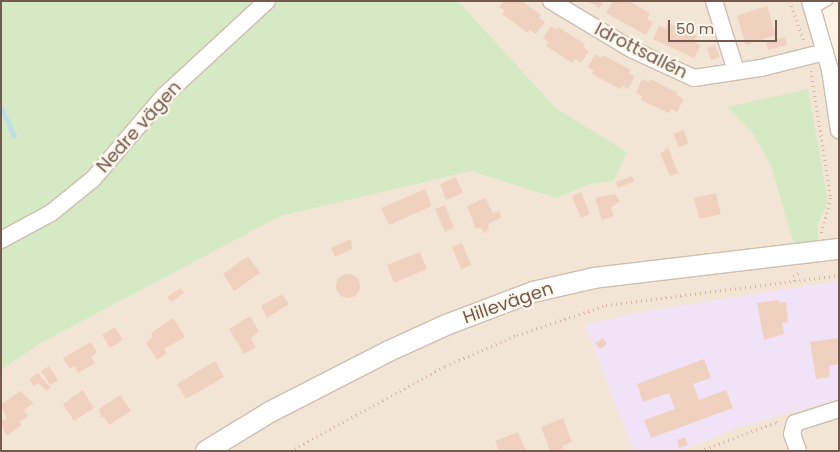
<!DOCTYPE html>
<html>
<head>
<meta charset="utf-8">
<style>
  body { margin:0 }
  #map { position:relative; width:840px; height:452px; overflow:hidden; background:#fcf3e7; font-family:Poppins,sans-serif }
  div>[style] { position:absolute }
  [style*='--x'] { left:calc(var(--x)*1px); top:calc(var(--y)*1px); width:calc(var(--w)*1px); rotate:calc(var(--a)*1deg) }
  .residential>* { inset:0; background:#f3e5d5 }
  .education>* { inset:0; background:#f0e3f8 }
  .green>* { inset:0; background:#d5e9c5 }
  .stream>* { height:4.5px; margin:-2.25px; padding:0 2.25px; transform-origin:2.25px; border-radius:2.25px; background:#bce0e5 }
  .building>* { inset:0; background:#f0d1bf }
  .round { border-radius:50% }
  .path>* { height:2.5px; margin-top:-1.25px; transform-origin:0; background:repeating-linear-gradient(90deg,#d5b5a2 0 1px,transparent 0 5px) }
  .roads { filter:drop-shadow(1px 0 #cfbdb0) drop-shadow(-1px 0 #cfbdb0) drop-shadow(0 1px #cfbdb0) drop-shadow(0 -1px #cfbdb0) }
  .service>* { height:8px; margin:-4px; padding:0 4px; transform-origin:4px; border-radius:4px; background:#fff }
  .minor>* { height:16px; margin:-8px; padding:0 8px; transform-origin:8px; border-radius:8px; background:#fff }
  .tertiary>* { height:20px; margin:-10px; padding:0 10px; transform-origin:10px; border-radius:10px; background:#fff }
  span { translate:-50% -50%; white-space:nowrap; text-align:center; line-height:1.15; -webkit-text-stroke:4.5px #fef7ed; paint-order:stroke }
  .street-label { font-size:18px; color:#74594c }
  .frame { position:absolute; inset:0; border:2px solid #74594c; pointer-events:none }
  .scale { position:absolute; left:668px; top:20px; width:109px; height:22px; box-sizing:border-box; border:2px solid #74594c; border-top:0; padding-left:6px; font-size:15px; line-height:18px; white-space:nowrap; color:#74594c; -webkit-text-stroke:4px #fef7ed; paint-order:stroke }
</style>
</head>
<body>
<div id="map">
  <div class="residential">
    <div style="clip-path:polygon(458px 1px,806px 1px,839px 78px,839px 451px,1px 451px,1px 370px,41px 343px,281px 216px,471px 170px,556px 198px,591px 184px,614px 181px,627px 152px,556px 108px)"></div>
  </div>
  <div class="education">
    <div style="clip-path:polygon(839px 281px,839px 399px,739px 427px,681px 451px,634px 451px,585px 325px,652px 310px)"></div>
  </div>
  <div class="green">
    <div style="clip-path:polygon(1px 1px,458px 1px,556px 108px,627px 152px,614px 181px,591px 184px,556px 198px,471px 171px,281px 216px,41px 343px,1px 370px)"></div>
    <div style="clip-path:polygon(808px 89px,828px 202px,818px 224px,818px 243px,794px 245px,771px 166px,752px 132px,727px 107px)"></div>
  </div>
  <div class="stream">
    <div style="--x:1;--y:107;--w:31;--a:65"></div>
  </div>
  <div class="building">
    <div style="clip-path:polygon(503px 1px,522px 1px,541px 15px,539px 18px,545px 22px,536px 34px,530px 30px,528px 33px,502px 14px,505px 11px,499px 7px)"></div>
    <div style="clip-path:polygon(586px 1px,604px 1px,600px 8px)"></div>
    <div style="clip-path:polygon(613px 1px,629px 1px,650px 13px,647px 19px,653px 22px,646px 35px,606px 13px)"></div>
    <div style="clip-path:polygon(767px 6px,776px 35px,746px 45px,737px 16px)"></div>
    <div style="clip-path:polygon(668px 23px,697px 36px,694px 42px,701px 45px,694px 58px,653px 39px,659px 26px,666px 29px)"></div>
    <div style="clip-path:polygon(551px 26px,556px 30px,558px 27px,585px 44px,583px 47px,589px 51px,581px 63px,575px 59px,572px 63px,546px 46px,548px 42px,543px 38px)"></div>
    <div style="clip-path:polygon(785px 37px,787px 45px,768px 50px,766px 42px)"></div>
    <div style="clip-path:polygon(715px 45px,720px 57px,711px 60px,707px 48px)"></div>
    <div style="clip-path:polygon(595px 54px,601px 58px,603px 55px,631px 70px,629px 73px,635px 76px,628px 89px,622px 86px,620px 89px,592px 74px,594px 71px,588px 67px)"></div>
    <div style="clip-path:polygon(642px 79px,649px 82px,650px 79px,678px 93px,677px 95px,684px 99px,677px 112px,671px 109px,669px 113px,641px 100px,642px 96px,636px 93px)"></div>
    <div style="clip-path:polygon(684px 130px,688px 144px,679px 147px,673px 134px)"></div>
    <div style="clip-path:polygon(668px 147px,678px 173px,670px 176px,660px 154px)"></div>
    <div style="clip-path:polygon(632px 176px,635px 181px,618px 188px,616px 182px)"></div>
    <div style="clip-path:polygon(456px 177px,463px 193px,446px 200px,440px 184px)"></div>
    <div style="clip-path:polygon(425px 189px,432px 206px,389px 225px,381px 208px)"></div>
    <div style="clip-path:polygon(581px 192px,590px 214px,581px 218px,572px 196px)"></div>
    <div style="clip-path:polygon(716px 193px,721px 214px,699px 219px,694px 198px)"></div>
    <div style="clip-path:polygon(615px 194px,620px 201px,611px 208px,614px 216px,602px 220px,595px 198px)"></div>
    <div style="clip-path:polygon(485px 198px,493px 213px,499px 211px,502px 217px,488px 224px,489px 230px,484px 233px,480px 227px,476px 229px,467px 206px)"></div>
    <div style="clip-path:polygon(445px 205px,454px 228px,445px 232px,435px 209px)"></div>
    <div style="clip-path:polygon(351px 239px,352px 249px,335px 257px,331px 248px)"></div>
    <div style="clip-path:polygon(462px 243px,471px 265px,461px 269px,452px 247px)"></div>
    <div style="clip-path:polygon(420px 252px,427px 269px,394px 283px,387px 265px)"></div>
    <div style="clip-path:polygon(248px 256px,260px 273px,234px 291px,223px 274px)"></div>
    <div class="round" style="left:336px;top:274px;width:24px;height:24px"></div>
    <div style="clip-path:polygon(180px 288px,184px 293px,171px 302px,167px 297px)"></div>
    <div style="clip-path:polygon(282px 294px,289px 304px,267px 318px,261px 306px)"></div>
    <div style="clip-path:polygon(779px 300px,779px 303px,786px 302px,788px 322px,782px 323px,784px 334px,764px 340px,757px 303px)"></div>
    <div style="clip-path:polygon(250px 316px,259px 331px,251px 338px,256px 347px,244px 354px,229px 329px)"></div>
    <div style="clip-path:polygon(173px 318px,185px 337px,164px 349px,167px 353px,157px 360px,146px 343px,153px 337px,151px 333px)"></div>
    <div style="clip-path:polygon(115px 327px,123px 340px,110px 348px,102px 335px)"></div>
    <div style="clip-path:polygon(603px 338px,607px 344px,600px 349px,595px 343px)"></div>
    <div style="clip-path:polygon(839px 338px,839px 364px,829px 366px,830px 377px,816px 379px,810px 342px)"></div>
    <div style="clip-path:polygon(91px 342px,97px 352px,91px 357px,95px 363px,78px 373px,75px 366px,70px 369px,63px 358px)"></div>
    <div style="clip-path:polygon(704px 359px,711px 378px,693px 384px,699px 400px,726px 390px,733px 408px,651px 438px,644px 420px,675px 409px,669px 393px,643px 402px,637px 384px)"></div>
    <div style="clip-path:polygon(215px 361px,224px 377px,186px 399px,177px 384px)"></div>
    <div style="clip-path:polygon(49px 366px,58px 380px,50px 385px,41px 371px)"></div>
    <div style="clip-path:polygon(38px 373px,51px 388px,46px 391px,39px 383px,34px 386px,29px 379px)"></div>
    <div style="clip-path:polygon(83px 390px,94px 408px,74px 421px,63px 404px)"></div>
    <div style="clip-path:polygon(20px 391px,34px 403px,24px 410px,28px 416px,19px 422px,22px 425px,6px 436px,1px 422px,7px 418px,1px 405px)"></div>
    <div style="clip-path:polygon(120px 395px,131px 411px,109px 425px,104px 417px,101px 418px,99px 409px)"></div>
    <div style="clip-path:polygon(563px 418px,572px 442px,562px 446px,564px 451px,550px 451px,541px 427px)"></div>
    <div style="clip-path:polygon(518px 432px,526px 451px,499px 451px,495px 441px)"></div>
    <div style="clip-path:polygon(685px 437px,688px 445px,679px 448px,677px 440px)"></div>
  </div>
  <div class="path">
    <div style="--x:790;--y:1;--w:42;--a:70.7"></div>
    <div style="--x:811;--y:71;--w:129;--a:81.1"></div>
    <div style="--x:831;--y:198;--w:38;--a:105"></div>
    <div style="--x:794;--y:281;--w:5;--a:-101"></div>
    <div style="--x:793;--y:276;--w:9;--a:-27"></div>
    <div style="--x:290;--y:451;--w:177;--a:-28.7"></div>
    <div style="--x:445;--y:366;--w:78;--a:-23.3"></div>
    <div style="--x:517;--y:335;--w:94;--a:-18.6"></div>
    <div style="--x:606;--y:305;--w:235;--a:-7.3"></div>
    <div style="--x:700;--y:451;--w:81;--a:-20.9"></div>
    <div style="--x:776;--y:422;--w:4;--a:27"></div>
  </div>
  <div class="roads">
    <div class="service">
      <div style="--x:812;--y:10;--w:18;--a:-29"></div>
    </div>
    <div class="minor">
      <div style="--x:551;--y:1;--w:96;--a:30.9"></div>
      <div style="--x:633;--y:50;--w:67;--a:24.7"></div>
      <div style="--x:694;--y:78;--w:68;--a:-8.5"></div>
      <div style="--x:761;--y:68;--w:66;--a:-14"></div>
      <div style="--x:714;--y:1;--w:73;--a:72.6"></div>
      <div style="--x:810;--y:1;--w:72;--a:73.8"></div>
      <div style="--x:830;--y:70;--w:61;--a:81.5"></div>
      <div style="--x:1;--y:240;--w:57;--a:-28.4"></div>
      <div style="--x:51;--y:213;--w:54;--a:-39"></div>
      <div style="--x:93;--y:179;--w:109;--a:-49.5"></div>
      <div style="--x:164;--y:96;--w:140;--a:-42.7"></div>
      <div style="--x:798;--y:451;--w:18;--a:-109"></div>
      <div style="--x:792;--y:434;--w:11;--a:-75"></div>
      <div style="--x:795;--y:423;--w:46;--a:-17.7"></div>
    </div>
    <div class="tertiary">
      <div style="--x:206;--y:451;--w:75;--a:-31.4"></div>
      <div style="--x:270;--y:412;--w:134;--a:-27.1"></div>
      <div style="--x:389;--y:351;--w:63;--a:-24.5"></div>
      <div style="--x:446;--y:325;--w:93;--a:-20.8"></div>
      <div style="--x:533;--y:292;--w:63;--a:-12.9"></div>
      <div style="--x:594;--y:278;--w:247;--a:-6.8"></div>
    </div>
  </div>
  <div class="street-label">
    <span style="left:641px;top:51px;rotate:27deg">Idrottsallén</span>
    <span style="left:139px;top:127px;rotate:-48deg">Nedre vägen</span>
    <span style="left:508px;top:303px;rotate:-19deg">Hillevägen</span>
  </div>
  <div class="frame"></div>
  <div class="scale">50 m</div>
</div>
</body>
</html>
